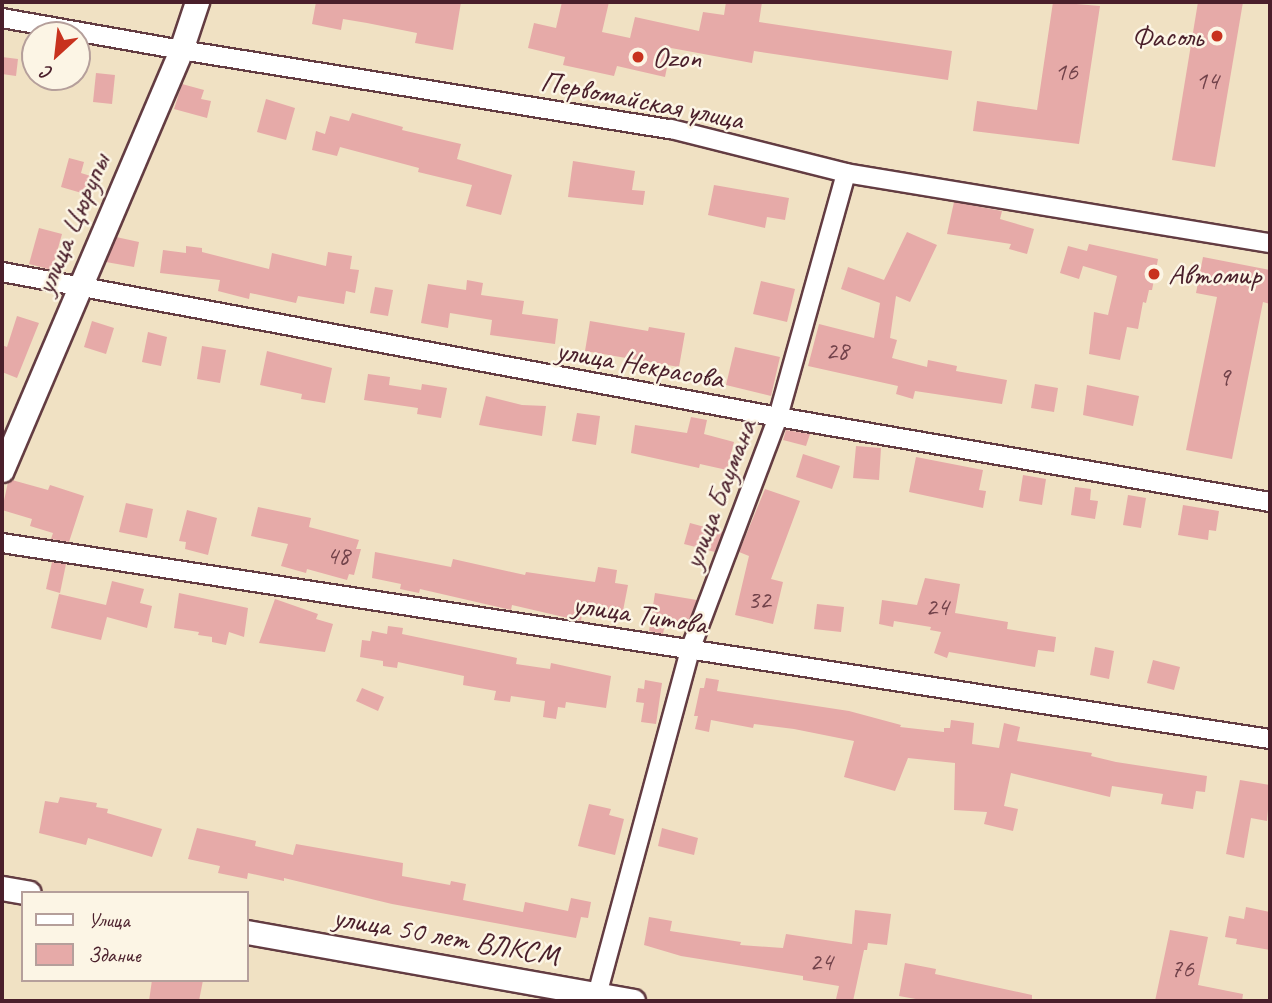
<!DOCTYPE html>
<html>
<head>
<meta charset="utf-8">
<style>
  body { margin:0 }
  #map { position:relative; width:1272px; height:1003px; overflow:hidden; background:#f0e1c3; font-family:Caveat,sans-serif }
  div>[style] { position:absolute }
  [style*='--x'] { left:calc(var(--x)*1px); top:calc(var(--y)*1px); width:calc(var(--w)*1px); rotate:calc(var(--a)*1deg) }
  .building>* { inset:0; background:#e6aaa8 }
  .roads { filter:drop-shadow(2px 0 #633c42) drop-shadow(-2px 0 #633c42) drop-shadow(0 2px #633c42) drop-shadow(0 -2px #633c42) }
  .street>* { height:18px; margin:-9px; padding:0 9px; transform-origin:9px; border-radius:9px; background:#fff }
  .secondary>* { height:23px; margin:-11.5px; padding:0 11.5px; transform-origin:11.5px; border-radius:11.5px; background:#fff }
  .dots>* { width:19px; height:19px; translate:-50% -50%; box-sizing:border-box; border:4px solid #fcf5e5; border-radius:50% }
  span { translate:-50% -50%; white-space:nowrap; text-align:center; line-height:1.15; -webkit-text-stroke:5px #fcf5e5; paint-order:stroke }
  .number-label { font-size:26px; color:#71424a }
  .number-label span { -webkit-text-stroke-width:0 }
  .poi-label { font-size:30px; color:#4a1f2b }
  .right { translate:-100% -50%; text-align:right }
  .left { translate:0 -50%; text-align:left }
  .street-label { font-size:30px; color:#4a1f2b }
  .frame { position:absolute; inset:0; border:4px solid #4a1f2b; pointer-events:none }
  .legend { position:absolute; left:21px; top:891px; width:228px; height:91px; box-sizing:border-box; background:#fcf5e5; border:2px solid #b59f9b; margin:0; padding:9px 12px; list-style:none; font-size:21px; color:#4a1f2b }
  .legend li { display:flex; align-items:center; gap:14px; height:35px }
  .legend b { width:35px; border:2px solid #b59f9b }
  .north { position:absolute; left:21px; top:21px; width:70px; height:70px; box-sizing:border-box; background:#fcf5e5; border:2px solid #b59f9b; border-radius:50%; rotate:207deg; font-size:19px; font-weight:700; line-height:28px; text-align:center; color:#4a1f2b }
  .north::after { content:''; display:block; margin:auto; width:24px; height:32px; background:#c8321e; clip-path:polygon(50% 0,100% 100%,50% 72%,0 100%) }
</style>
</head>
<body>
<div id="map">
  <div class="building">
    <div style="clip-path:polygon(316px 2px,461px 2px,453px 50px,415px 43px,417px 33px,367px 23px,343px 19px,341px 30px,312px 24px)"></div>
    <div style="clip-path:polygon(562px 2px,609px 2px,602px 32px,630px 38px,635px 17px,699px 31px,703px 12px,724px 15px,726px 2px,762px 2px,759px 22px,952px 51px,948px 80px,754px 51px,752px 63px,671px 48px,665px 77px,617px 66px,614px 76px,563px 65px,565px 57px,528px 48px,534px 23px,556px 28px)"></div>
    <div style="clip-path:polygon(1053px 2px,1100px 6px,1079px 144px,973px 131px,977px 101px,1037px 110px)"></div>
    <div style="clip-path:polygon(1198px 2px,1243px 2px,1215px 167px,1172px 160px)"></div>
    <div style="clip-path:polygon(2px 57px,18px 59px,16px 76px,2px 74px)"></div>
    <div style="clip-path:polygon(96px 73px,115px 75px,112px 104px,93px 102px)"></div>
    <div style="clip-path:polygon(182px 84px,204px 90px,201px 99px,211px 101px,207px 118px,174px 109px)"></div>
    <div style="clip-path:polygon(266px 99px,295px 108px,286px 140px,257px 132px)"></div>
    <div style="clip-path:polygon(352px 113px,403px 127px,402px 130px,461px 144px,457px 159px,512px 175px,501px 215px,466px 206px,472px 185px,418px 172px,419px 168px,340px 147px,337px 156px,312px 150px,316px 131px,325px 134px,330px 116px,349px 121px)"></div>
    <div style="clip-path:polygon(69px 158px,84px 162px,81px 173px,97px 178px,92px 196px,61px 187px)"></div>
    <div style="clip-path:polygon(573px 161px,635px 171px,632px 190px,645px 191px,643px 205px,568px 197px)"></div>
    <div style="clip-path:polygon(714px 185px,789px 198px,785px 220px,767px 217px,765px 228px,708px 215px)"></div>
    <div style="clip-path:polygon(954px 202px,1002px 211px,1000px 219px,1034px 229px,1027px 254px,1009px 249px,1011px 244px,947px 234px)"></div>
    <div style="clip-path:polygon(39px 228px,62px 234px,52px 270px,29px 264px)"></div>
    <div style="clip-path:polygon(907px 232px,937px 245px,910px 302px,896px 296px,890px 338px,897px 340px,892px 358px,927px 367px,928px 360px,957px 366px,956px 371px,1007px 380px,1002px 404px,915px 391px,913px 399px,896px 394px,898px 386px,808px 366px,819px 324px,874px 338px,880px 303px,841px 289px,848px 267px,884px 280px)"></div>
    <div style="clip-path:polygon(116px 237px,139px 242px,134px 267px,106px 262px)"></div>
    <div style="clip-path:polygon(1089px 244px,1158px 259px,1152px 290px,1149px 290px,1146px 303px,1143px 302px,1138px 329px,1127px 327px,1120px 360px,1089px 354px,1094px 312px,1108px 315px,1117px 276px,1083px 266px,1079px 279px,1060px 273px,1068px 246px,1087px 251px)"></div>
    <div style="clip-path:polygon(186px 246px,202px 248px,202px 252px,269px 269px,272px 253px,326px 266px,328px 252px,352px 256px,350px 269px,359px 270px,355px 293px,346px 291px,344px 304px,298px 296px,296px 303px,250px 293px,249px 299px,218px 291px,220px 280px,160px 273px,163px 250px,186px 253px)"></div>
    <div style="clip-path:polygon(1203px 257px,1270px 270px,1270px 304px,1263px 302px,1232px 459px,1186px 450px,1217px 297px,1196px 293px)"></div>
    <div style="clip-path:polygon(467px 280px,483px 283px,481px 295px,524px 301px,522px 314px,558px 319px,555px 344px,490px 335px,492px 320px,450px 313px,448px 328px,421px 323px,428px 284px,466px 290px)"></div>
    <div style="clip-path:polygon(761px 281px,795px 289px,787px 322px,753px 314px)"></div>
    <div style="clip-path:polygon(375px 287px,393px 290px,388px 316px,370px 313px)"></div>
    <div style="clip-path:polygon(17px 316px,39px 323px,17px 378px,2px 372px,2px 345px,7px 347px)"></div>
    <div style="clip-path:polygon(92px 321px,114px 328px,106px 354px,84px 347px)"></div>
    <div style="clip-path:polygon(590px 321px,648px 331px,649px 327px,685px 333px,679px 367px,585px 351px)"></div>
    <div style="clip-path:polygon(148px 332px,167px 337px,161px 366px,142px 362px)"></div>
    <div style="clip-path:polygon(202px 346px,226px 350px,220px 383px,197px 379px)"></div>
    <div style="clip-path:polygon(735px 347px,780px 357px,771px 396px,726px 385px)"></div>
    <div style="clip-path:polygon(267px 351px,332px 368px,325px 403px,301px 399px,302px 394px,260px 385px)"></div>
    <div style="clip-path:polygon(368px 374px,390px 377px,389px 385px,421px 390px,422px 384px,447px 388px,441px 418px,417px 414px,418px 408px,364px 400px)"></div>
    <div style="clip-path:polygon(1035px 384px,1058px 388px,1054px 412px,1031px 408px)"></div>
    <div style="clip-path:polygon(1087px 385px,1139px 396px,1133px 426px,1083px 415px)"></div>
    <div style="clip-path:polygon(486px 396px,522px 405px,546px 406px,542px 436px,479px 425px)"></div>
    <div style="clip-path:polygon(577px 413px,600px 416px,596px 445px,572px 441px)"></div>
    <div style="clip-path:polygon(691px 417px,707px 420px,704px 434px,734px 442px,727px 470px,700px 464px,699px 468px,631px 453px,635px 425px,687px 433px)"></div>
    <div style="clip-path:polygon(786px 430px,810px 434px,806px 446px,783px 440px)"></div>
    <div style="clip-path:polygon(856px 446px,881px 448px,879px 480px,853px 478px)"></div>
    <div style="clip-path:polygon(803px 454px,840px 466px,832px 489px,796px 477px)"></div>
    <div style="clip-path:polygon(916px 457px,983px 470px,979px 490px,986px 491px,983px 508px,909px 492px)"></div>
    <div style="clip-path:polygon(1023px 475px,1046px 479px,1042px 505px,1019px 501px)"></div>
    <div style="clip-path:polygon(12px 480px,48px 490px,50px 485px,84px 496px,69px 542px,51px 539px,53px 533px,30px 526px,32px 519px,2px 510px,8px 482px)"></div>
    <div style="clip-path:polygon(1075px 487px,1091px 489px,1090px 500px,1098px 501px,1095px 519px,1071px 515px)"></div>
    <div style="clip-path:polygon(765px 489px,800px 501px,771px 579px,783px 582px,773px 624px,735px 615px,749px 556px,739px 552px)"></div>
    <div style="clip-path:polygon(1128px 495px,1146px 498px,1141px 528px,1123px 525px)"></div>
    <div style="clip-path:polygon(126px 503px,153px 509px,147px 538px,119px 532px)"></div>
    <div style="clip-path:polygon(1183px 505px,1219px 511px,1216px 531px,1209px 530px,1208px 540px,1178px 535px)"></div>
    <div style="clip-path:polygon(258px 507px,311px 518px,309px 527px,359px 540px,356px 549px,361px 549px,354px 575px,349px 574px,347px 580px,307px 569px,306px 573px,281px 566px,288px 544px,251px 536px)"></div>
    <div style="clip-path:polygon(187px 510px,217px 518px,208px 555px,185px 549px,186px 542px,179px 541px)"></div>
    <div style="clip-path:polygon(690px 523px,723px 532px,715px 552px,684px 544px)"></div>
    <div style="clip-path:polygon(375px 552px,451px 567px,453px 559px,525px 575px,526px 572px,595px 582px,598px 567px,617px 570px,615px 583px,628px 585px,622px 616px,583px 608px,581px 621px,512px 605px,511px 610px,420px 589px,419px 593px,400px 589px,401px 584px,372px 578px)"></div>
    <div style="clip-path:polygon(52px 562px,66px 564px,60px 593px,46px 589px)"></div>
    <div style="clip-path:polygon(925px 578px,960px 584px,955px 613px,1008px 622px,1007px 629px,1056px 637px,1054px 652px,1038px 650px,1035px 667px,949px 652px,947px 658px,934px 653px,941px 632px,930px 630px,931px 627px,894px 621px,893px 627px,879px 624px,882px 600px,917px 605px)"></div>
    <div style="clip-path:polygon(112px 581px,144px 589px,140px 603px,152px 606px,147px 628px,107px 617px,101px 640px,51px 628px,59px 594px,106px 605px)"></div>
    <div style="clip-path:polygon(179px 593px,248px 608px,244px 637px,229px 632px,226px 645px,212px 642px,212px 637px,198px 635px,199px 632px,174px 628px)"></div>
    <div style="clip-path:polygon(655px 593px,697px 600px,686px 628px,665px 624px,663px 634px,649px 631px)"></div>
    <div style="clip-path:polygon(275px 599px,318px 614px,316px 619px,333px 624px,325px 652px,259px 643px)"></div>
    <div style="clip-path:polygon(817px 604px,844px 607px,841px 632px,814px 629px)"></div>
    <div style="clip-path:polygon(388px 626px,403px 628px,402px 634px,517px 658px,516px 664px,550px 669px,551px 663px,611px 676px,606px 708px,566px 702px,565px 708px,558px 707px,556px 719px,543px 717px,545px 701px,511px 696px,510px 702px,494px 700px,496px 691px,463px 685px,464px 676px,398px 662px,397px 668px,383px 666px,383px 661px,360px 657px,362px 640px,370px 641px,372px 631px,387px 634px)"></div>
    <div style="clip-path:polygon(1095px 647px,1114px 651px,1109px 679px,1090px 675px)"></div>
    <div style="clip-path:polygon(1153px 660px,1180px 667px,1174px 690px,1147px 683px)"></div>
    <div style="clip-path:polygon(706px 678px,719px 680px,717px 691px,849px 711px,901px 725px,900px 727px,944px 732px,944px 728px,950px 728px,951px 720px,974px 723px,972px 744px,999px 748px,1004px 723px,1020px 727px,1017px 741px,1092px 753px,1091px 756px,1116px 762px,1207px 776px,1205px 792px,1196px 791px,1193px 809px,1161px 804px,1163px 794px,1112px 786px,1110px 797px,1011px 773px,1004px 806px,1018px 809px,1013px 831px,984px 824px,987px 812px,954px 810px,955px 763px,908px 758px,895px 791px,844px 777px,854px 741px,794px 729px,754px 724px,753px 728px,711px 720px,709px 732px,695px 729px,698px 716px,694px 716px,700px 688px,704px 688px)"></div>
    <div style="clip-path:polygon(645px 680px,662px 683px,656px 724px,641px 722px,644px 703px,636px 702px,638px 688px,644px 689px)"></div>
    <div style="clip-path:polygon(362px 688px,384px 697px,378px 711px,356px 701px)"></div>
    <div style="clip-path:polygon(1240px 780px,1270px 785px,1267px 821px,1251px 818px,1244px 858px,1226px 854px)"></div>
    <div style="clip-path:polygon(60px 797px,97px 803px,96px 807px,108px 809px,107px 813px,162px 829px,152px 857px,88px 838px,86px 845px,39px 833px,45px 801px,58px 803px)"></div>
    <div style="clip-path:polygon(589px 804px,611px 809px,609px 815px,624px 819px,615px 855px,578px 846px)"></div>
    <div style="clip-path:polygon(197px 828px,256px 841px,255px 846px,293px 855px,296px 844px,403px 863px,402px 876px,450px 885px,451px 881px,466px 884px,463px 900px,523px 912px,525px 902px,568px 911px,571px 898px,591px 902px,588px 918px,581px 917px,576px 938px,392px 904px,284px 878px,284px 881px,248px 873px,247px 879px,218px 873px,220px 866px,188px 859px)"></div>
    <div style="clip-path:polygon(662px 828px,698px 838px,694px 855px,658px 846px)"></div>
    <div style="clip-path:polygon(1246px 907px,1270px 912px,1270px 950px,1236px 944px,1237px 939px,1225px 937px,1229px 916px,1244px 919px)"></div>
    <div style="clip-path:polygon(855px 910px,891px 914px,887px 945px,868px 943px,867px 950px,864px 950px,853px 1001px,836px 999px,839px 986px,803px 980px,803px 976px,681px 956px,644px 945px,649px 917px,672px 921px,670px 931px,741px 942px,740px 945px,783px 948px,786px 934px,852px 944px)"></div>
    <div style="clip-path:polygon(1170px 930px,1208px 937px,1198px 985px,1243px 994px,1242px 1001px,1155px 1001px)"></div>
    <div style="clip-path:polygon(905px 963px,936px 969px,935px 974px,1032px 995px,1032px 1001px,927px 1001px,899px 996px)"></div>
    <div style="clip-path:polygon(152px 980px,203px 980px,199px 1001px,149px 1001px)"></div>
  </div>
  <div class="roads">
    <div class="street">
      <div style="--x:2;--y:18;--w:182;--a:10.1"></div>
      <div style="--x:181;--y:50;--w:496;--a:9.2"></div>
      <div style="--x:671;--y:129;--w:180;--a:14.1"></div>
      <div style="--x:846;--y:173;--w:430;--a:9.4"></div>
      <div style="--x:2;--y:272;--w:789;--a:10.58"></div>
      <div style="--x:778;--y:417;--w:499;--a:9.8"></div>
      <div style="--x:2;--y:543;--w:1283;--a:8.79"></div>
      <div style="--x:597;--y:995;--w:357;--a:-74.9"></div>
      <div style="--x:690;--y:650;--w:249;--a:-69.3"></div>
      <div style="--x:778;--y:417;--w:253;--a:-74.4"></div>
    </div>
    <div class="secondary">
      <div style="--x:2;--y:470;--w:457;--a:-66.9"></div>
      <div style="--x:181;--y:50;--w:51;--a:-71.6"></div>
      <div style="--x:2;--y:888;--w:27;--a:10"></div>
      <div style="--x:247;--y:932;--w:392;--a:10.1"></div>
    </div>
  </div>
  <div class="dots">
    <div style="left:1217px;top:36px;background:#c8321e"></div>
    <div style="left:638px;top:57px;background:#c8321e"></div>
    <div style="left:1154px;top:274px;background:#c8321e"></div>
  </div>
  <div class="number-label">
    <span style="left:1066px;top:72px">16</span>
    <span style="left:1207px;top:81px">14</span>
    <span style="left:837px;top:351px">28</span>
    <span style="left:1224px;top:377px">9</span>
    <span style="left:338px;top:556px">48</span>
    <span style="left:759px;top:600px">32</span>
    <span style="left:937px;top:607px">24</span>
    <span style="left:821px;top:962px">24</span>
    <span style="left:1182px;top:969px">76</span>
  </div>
  <div class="poi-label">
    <span class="right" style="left:1203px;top:36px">Фасоль</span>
    <span class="left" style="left:652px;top:57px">Ozon</span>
    <span class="left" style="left:1168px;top:274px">Автомир</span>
  </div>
  <div class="street-label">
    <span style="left:642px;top:100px;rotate:11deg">Первомайская улица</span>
    <span style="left:72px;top:224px;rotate:-67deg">улица Цюрупы</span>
    <span style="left:640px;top:364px;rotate:10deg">улица Некрасова</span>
    <span style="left:719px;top:494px;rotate:-69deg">улица Баумана</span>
    <span style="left:640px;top:614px;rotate:9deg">улица Титова</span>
    <span style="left:446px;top:936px;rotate:10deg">улица 50 лет ВЛКСМ</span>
  </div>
  <div class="frame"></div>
  <ul class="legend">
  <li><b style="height:9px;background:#fff"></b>Улица</li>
  <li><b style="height:19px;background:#e6aaa8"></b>Здание</li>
  </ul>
  <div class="north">С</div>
</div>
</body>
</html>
